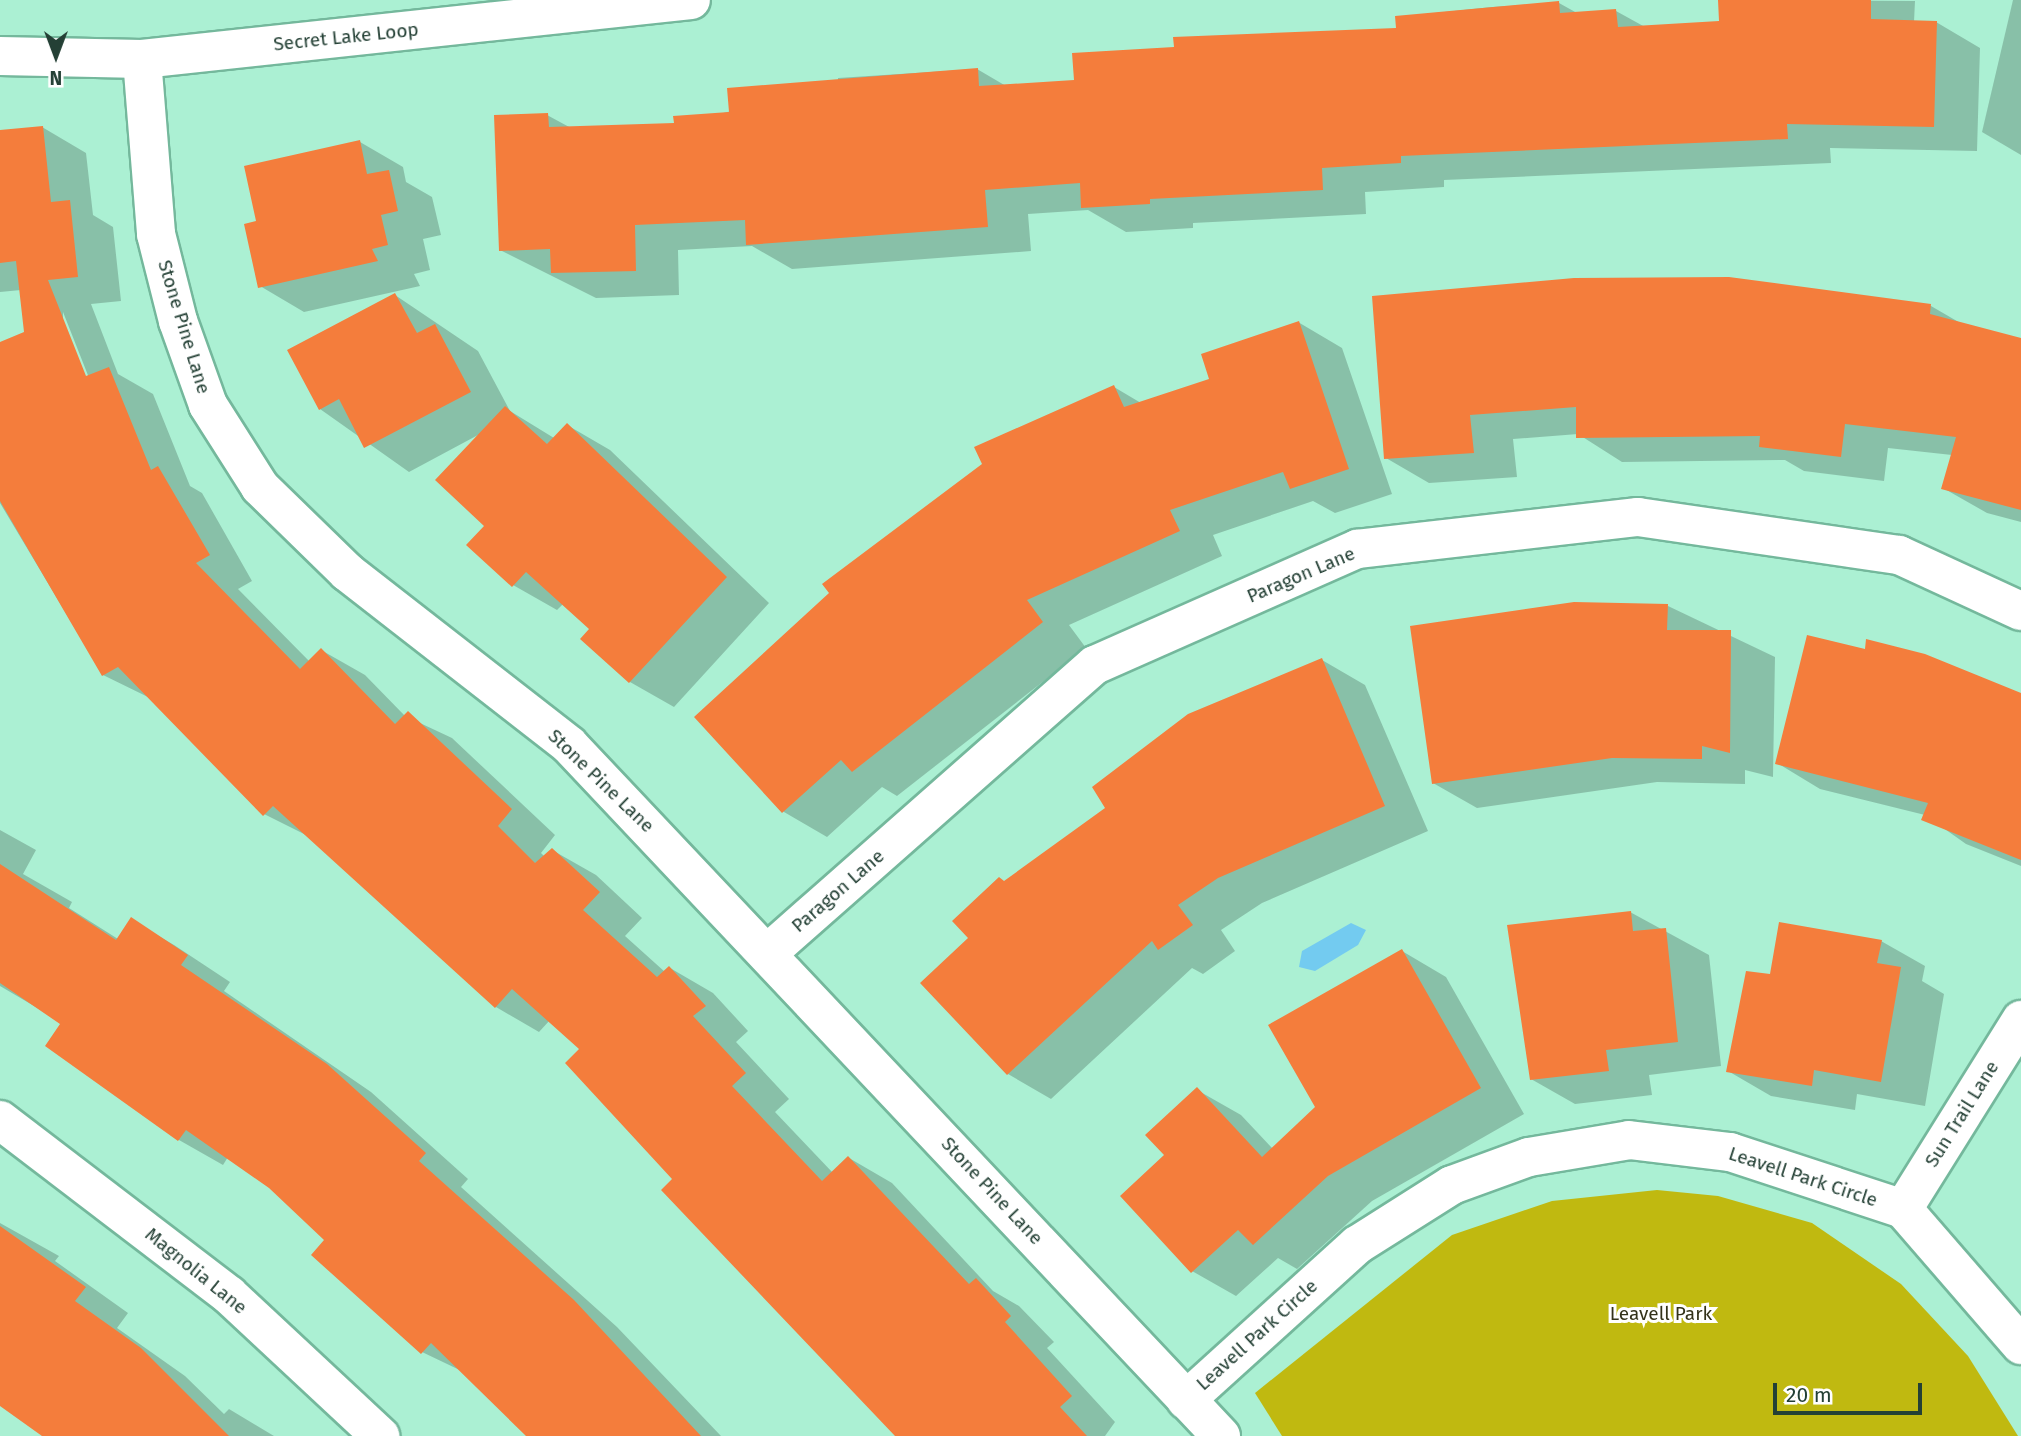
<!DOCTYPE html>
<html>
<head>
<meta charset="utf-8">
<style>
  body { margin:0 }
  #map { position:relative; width:2021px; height:1436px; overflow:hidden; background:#abf0d3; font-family:"Fira Sans",sans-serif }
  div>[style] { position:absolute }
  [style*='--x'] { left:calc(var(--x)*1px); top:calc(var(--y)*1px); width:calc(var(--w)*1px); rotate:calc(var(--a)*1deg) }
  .green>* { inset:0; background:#c0b910 }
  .water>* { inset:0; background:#73cbf0 }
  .shadow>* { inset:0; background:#0003 }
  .building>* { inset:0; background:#f47d3c }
  .roads { filter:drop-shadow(2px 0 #74b89c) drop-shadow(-2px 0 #74b89c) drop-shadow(0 2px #74b89c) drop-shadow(0 -2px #74b89c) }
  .street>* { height:38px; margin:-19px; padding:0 19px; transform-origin:19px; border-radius:19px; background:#fff }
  span { translate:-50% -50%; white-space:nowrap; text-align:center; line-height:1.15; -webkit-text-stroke:6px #fff; paint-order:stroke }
  .street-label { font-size:19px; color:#244035 }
  .park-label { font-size:19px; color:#33321a }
  .north { position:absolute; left:21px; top:21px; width:70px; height:70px; -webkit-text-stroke:5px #fff; paint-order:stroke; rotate:180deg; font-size:19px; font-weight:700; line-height:28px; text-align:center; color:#244035 }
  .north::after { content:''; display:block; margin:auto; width:24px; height:32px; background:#244035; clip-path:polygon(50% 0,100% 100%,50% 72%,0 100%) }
  .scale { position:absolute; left:1773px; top:1383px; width:149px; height:32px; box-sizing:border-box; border:4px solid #244035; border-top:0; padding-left:9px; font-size:21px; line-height:24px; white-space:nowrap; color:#244035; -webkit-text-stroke:5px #fff; paint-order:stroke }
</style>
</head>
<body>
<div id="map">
  <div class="green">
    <div style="clip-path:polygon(1657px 1190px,1718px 1196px,1812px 1223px,1901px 1284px,1968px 1356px,2018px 1436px,1282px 1436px,1255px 1393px,1452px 1235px,1552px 1201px)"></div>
  </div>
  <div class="water">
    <div style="clip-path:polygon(1351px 923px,1366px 930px,1358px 945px,1315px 971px,1299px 967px,1302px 951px)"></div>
  </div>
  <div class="shadow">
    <div style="clip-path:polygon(1719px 0,1915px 1px,1914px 22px,1936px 22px,1980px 48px,1977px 151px,1830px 148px,1831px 163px,1444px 180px,1444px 187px,1365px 192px,1366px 214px,1193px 223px,1193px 228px,1126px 232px,1088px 210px,1028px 214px,1031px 251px,792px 269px,752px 246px,678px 250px,679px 295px,596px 298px,500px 250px,547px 115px,571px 128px,676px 125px,838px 84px,838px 78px,977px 69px,1006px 86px,1076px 82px,1176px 48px,1397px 30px,1397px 17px,1492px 7px,1559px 3px,1577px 13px,1616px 11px,1645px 27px,1721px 23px)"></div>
    <div style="clip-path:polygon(2013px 0,2021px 0,2021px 155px,1982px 132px)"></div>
    <div style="clip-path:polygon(evenodd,42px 127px,86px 153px,93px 215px,113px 227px,121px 301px,91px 304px,118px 374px,153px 394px,190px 486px,202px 493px,252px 581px,238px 589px,310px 662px,321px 650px,365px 675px,405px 716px,452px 738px,555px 835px,541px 853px,545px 857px,552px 850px,596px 875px,642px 918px,625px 936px,665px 972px,670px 968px,713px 993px,748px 1031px,736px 1042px,789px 1099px,775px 1112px,833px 1173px,849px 1158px,892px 1183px,993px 1291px,1019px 1306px,1054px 1342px,1047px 1348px,1115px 1422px,1105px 1436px,897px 1436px,675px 1179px,582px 1049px,550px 1020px,539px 1032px,496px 1007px,310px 837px,264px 814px,150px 698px,103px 675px,0 503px,0 344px,26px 333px,21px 290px,0 292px,0 132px,42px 127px,63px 312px,91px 383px,88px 385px,63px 321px,63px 312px)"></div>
    <div style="clip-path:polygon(360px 142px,403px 167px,406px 182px,432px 197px,441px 235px,423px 239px,430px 270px,414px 274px,420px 286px,304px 312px,260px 286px,258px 223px)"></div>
    <div style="clip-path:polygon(395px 295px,478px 351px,510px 411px,554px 438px,567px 425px,610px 450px,769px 603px,674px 707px,630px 682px,583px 639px,592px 629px,564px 603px,557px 610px,513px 585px,486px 525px,478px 435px,409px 472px,320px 409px)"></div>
    <div style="clip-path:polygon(1374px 297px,1931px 306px,1962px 324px,2021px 339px,2021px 522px,1987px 513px,1943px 488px,1952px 455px,1888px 448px,1884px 481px,1804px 471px,1785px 460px,1622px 462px,1578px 434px,1513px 439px,1517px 477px,1429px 483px,1386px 458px)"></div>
    <div style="clip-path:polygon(1298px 322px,1342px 348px,1392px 494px,1335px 513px,1313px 501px,1213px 535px,1222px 556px,1069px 625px,1086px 648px,897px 796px,882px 787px,827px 837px,784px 812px,696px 717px,1114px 387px,1141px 403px,1212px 380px)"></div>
    <div style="clip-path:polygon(1668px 606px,1775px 657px,1773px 777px,1745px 770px,1745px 784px,1657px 782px,1477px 808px,1433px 783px)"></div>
    <div style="clip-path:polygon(1322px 660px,1365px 685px,1428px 831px,1262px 903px,1221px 930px,1235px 951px,1203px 974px,1192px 968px,1051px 1099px,1008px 1074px,971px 938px,1005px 882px)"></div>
    <div style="clip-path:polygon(2021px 695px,2021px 866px,1966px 844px,1925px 815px,1820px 789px,1777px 763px)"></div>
    <div style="clip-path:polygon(0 830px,36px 850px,23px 874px,72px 902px,69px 908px,118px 939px,131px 920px,174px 945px,230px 982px,224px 991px,371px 1092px,468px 1179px,461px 1187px,617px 1327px,721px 1436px,528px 1436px,468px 1374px,422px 1352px,327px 1240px,270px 1187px,228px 1157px,223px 1165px,179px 1140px,48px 1046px,63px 1023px,0 986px)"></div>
    <div style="clip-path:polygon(1630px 912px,1709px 955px,1721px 1066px,1649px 1075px,1652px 1095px,1575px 1104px,1531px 1079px)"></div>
    <div style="clip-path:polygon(1881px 941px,1925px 966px,1922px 981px,1944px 994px,1925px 1106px,1857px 1094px,1855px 1110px,1771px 1096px,1728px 1071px)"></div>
    <div style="clip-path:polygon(1402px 951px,1446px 977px,1524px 1114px,1372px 1201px,1297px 1269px,1278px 1258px,1236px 1296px,1192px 1271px,1166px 1155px,1197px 1090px,1241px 1115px,1273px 1149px,1318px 1107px)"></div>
    <div style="clip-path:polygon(0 1223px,59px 1256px,55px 1261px,128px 1313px,117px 1328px,185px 1376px,224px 1414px,229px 1409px,274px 1436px,45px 1436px,0 1404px)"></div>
  </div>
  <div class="building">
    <div style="clip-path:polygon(1718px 0,1871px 0,1871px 19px,1937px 21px,1934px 127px,1787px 124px,1788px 139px,1401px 156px,1401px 163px,1322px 168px,1323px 190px,1150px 199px,1150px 204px,1081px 208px,1080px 183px,985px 190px,988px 227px,813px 240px,746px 245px,745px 220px,635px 225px,636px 271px,551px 273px,550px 249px,499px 251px,494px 115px,548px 113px,549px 127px,674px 123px,673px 116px,729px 112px,727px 88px,978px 68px,979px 86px,1074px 80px,1072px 53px,1174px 47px,1173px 37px,1396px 28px,1395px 16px,1559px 1px,1560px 13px,1616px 9px,1618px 27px,1719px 21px)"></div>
    <div style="clip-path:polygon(43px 126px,51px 202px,70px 200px,78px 277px,48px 280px,86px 376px,109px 367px,151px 470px,158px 466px,210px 555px,196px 563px,300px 669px,321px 648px,395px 724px,408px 711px,512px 809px,498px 826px,535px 863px,552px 848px,600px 892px,583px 910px,657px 977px,669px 966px,706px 1006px,693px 1016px,746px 1073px,732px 1086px,822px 1181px,848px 1156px,969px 1284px,976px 1278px,1011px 1316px,1005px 1322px,1072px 1396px,1060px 1407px,1087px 1436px,895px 1436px,661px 1190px,672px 1179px,565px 1063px,579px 1049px,512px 989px,495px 1008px,273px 806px,263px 816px,118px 667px,102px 676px,0 501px,0 342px,24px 332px,16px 261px,0 263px,0 130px)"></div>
    <div style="clip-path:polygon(360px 140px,367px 174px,389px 170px,398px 211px,381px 215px,388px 245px,372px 249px,378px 261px,258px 288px,244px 224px,256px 221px,244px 166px)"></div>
    <div style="clip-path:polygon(1729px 277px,1931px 304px,1930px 314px,2021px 338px,2021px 510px,1941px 489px,1956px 437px,1845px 424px,1841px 457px,1759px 447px,1760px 436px,1576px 438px,1576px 407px,1470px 415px,1474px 453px,1384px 459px,1372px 296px,1574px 278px)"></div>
    <div style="clip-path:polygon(395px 293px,417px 333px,435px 324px,471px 392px,364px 448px,339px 399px,319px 410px,287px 350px)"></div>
    <div style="clip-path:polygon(1299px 321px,1349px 469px,1290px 489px,1283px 472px,1170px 510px,1180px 531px,1027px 600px,1043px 622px,852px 772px,841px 760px,782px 813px,694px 717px,829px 593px,822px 584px,982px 464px,974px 447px,1114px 385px,1124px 407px,1209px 379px,1201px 354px)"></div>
    <div style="clip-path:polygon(505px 406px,547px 444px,567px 423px,727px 577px,629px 683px,580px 639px,589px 629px,526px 572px,512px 587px,466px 545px,484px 526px,435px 480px)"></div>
    <div style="clip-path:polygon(1574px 602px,1668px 604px,1667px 630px,1731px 630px,1730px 753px,1702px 746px,1702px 759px,1612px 758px,1432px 784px,1410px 626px)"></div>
    <div style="clip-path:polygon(1807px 635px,1865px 649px,1866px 639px,1925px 654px,2021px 693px,2021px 860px,1921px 820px,1928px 803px,1775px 764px)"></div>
    <div style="clip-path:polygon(1322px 658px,1385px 806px,1218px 878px,1178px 905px,1193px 925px,1158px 950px,1152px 941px,1007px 1075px,920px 983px,968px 938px,952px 921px,999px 877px,1004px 881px,1105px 808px,1092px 787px,1188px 714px)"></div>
    <div style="clip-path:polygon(0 864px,116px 940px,131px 917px,188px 955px,181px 965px,327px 1064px,426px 1153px,419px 1161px,574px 1300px,701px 1436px,526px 1436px,431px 1343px,421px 1354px,311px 1255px,324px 1240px,269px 1188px,186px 1130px,178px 1141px,45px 1046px,60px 1024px,0 983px)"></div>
    <div style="clip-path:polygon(1631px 911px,1633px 931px,1666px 928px,1678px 1042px,1606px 1050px,1609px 1071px,1530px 1080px,1507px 925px)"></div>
    <div style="clip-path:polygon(1779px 922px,1882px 940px,1877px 963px,1901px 967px,1881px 1082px,1814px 1070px,1812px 1086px,1726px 1072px,1746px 971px,1770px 974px)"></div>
    <div style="clip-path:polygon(1402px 949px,1481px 1088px,1328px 1176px,1253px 1245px,1238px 1230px,1191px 1273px,1120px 1196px,1164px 1155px,1145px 1135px,1197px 1087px,1262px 1157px,1315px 1107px,1268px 1025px)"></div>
    <div style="clip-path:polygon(0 1226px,86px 1287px,75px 1301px,141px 1348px,229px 1436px,42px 1436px,0 1406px)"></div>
  </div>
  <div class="roads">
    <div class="street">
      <div style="--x:0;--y:56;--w:142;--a:1.2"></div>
      <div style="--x:142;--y:59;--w:552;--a:-6.13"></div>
      <div style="--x:142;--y:59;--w:176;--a:85.4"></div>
      <div style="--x:156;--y:234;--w:90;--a:75.8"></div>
      <div style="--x:178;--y:321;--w:89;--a:70.3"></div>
      <div style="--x:208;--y:405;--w:97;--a:57.6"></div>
      <div style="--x:260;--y:487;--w:122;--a:44.3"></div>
      <div style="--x:347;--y:572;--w:281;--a:37.9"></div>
      <div style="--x:569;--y:745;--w:950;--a:46.66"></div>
      <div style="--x:769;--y:952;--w:434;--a:-41.4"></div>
      <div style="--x:1095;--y:665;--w:287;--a:-23.9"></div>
      <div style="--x:1357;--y:549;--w:283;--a:-6.5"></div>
      <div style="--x:1638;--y:517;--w:264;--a:8.3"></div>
      <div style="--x:1899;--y:555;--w:134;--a:24.7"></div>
      <div style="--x:0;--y:1120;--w:288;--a:37.4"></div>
      <div style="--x:229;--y:1295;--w:207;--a:43"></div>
      <div style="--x:1903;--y:1209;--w:223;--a:-58"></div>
      <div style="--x:1186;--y:1400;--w:231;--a:-42.2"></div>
      <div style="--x:1357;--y:1245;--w:112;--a:-32.3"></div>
      <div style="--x:1452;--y:1185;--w:82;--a:-20"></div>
      <div style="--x:1529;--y:1157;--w:101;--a:-9.6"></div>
      <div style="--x:1629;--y:1140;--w:102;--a:6.8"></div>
      <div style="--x:1730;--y:1152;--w:182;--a:18.2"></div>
      <div style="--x:1903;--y:1209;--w:180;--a:49.1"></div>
    </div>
  </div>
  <div class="street-label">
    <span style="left:346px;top:37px;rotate:-6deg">Secret Lake Loop</span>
    <span style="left:184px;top:327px;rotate:73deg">Stone Pine Lane</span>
    <span style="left:1301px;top:575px;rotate:-23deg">Paragon Lane</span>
    <span style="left:601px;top:781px;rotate:44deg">Stone Pine Lane</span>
    <span style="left:838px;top:891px;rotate:-41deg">Paragon Lane</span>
    <span style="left:1962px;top:1114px;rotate:-58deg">Sun Trail Lane</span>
    <span style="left:1803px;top:1177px;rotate:18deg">Leavell Park Circle</span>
    <span style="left:992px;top:1191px;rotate:47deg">Stone Pine Lane</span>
    <span style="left:196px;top:1271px;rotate:39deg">Magnolia Lane</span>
    <span style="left:1257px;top:1335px;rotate:-42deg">Leavell Park Circle</span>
  </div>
  <div class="park-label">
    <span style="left:1661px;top:1314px">Leavell Park</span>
  </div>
  <div class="north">N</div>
  <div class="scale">20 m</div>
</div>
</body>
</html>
